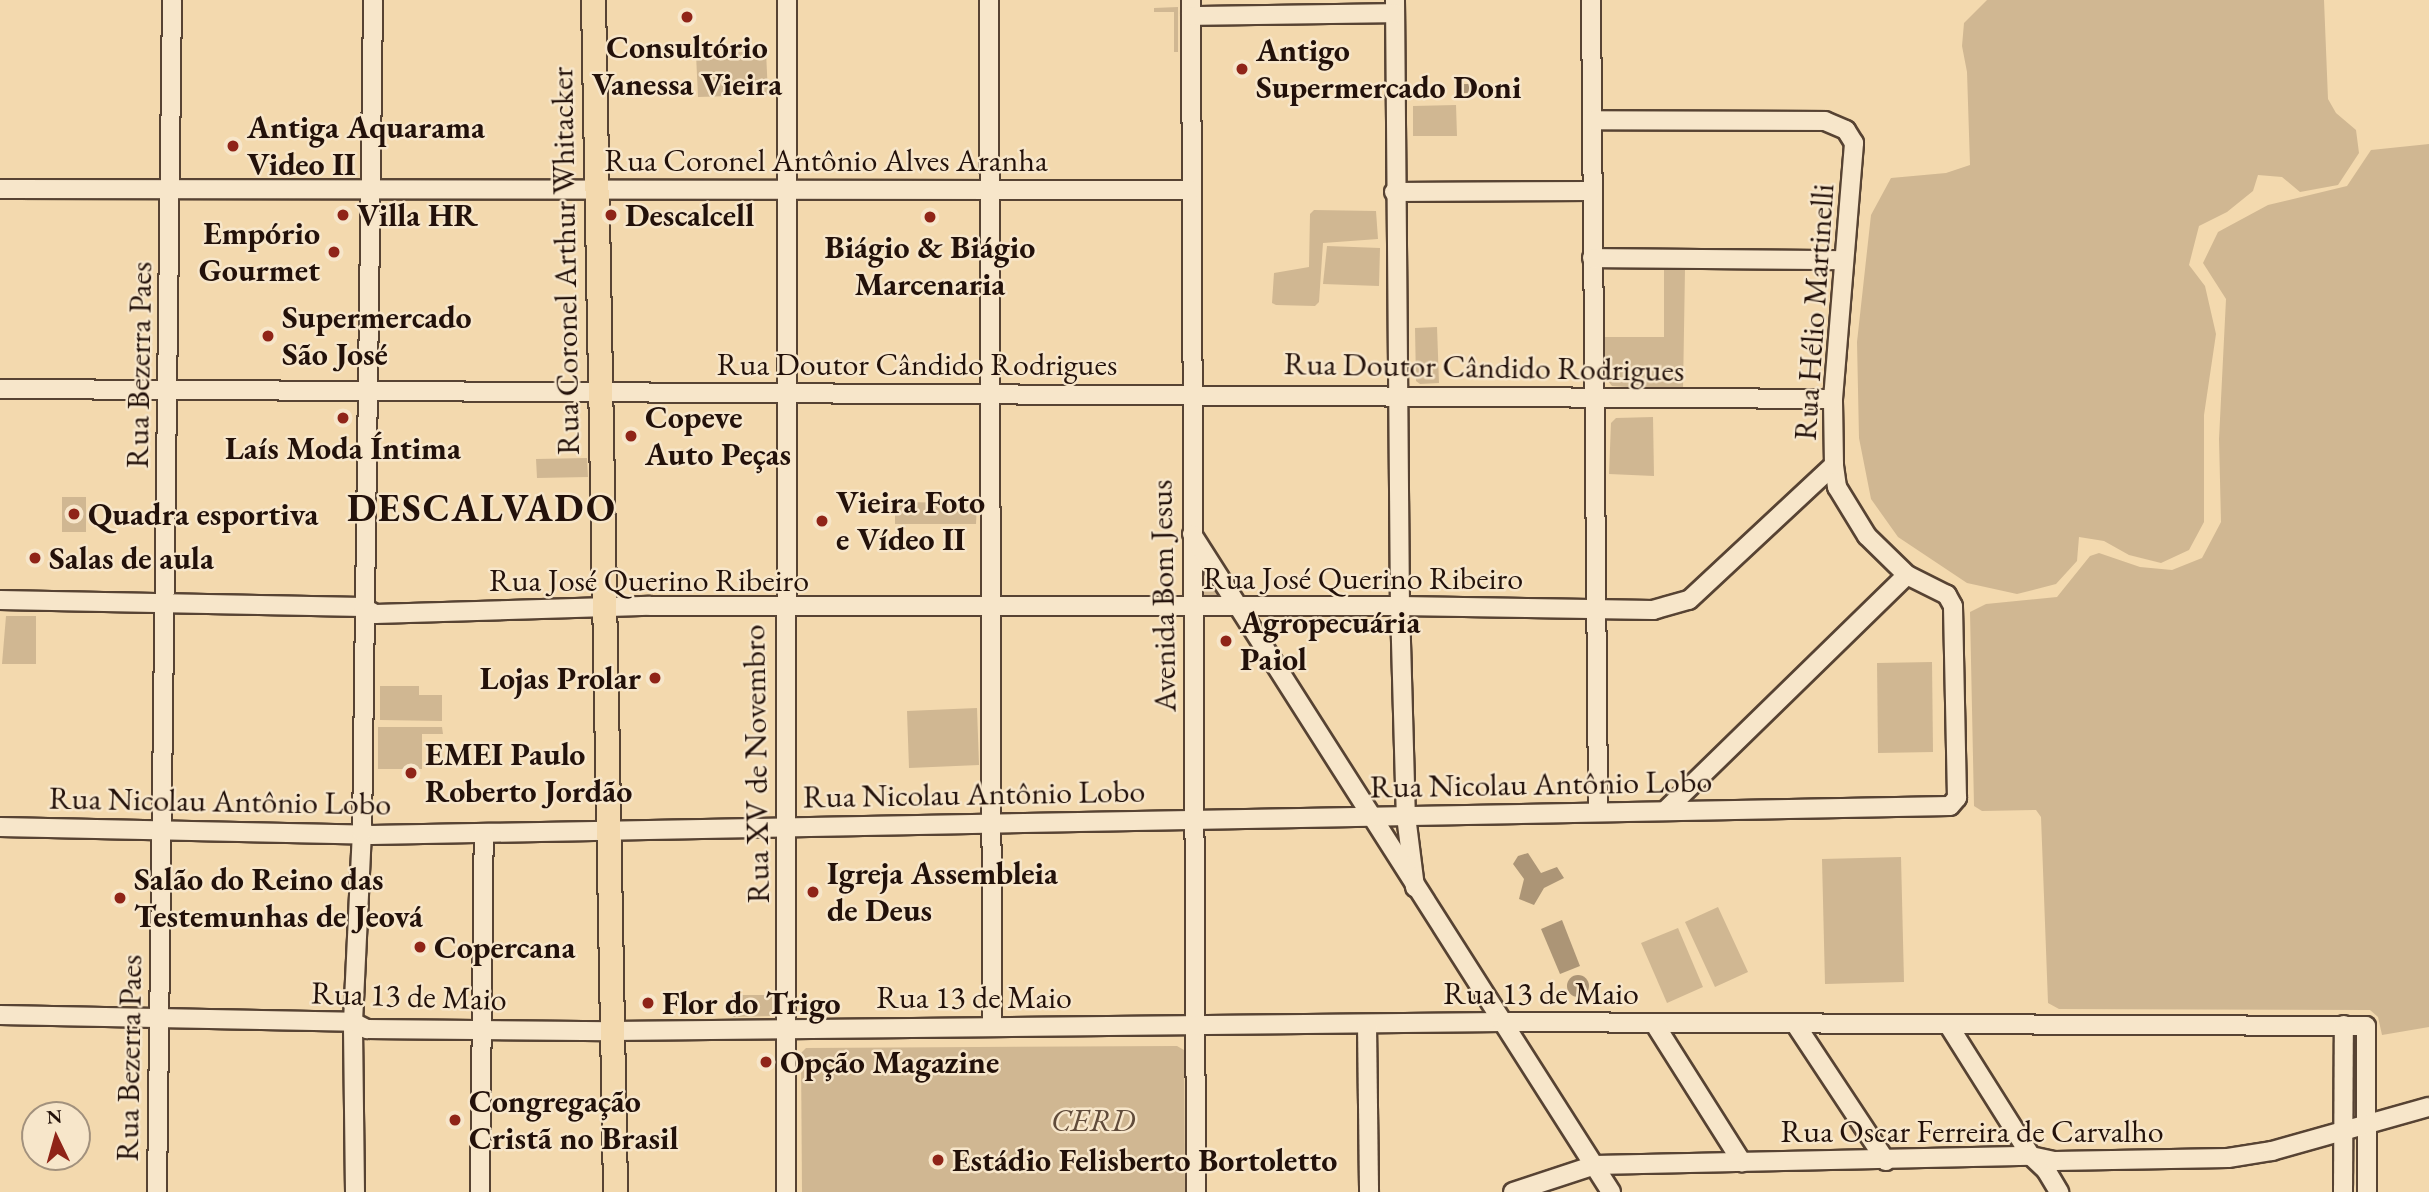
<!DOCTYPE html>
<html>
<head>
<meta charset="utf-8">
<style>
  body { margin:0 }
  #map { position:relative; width:2429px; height:1192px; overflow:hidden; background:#f3d9ae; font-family:"EB Garamond",serif }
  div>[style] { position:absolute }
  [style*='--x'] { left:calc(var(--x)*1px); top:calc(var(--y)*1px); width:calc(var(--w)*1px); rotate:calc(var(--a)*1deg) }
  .green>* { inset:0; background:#d0b792 }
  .water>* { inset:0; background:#ac9576 }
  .round { border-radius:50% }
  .roads { filter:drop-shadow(2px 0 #574333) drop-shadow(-2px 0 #574333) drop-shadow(0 2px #574333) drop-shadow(0 -2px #574333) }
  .minor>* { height:18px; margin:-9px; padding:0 9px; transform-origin:9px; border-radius:9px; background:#f7e6ca }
  .major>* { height:23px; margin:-11.5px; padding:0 11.5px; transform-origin:11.5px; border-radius:11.5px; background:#f3d9ae }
  .dots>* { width:19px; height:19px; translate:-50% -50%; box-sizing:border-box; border:4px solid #f7e6ca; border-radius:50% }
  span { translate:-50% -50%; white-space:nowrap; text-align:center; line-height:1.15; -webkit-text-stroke:5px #f7e6ca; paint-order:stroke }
  .poi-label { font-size:32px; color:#23110a; font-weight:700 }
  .left { translate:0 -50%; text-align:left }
  .right { translate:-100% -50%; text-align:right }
  .street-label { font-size:32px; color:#23110a }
  .park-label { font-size:32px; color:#604b3a; font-style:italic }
  .district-label { font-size:38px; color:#23110a; font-weight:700; letter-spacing:2px }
  .north { position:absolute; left:21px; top:1101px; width:70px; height:70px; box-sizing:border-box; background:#f7e6ca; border:2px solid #a2917d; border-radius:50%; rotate:355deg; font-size:19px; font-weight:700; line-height:28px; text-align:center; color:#23110a }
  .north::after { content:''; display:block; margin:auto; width:24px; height:32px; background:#8f2418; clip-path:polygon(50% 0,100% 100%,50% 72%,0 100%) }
</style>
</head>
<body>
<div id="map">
  <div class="green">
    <div style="clip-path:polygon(1987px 0,2324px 0,2328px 99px,2336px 113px,2356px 130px,2359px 153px,2338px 185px,2300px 192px,2282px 177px,2258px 175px,2253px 191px,2227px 212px,2199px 226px,2189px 265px,2205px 286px,2216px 334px,2204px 415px,2204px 522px,2189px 550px,2161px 563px,2129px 555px,2104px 541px,2079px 537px,2077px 561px,2056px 584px,2017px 594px,1967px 583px,1898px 537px,1871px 499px,1859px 438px,1857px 342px,1871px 215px,1891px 178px,1946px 173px,1970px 165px,1967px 72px,1962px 46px,1964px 23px)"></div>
    <div style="clip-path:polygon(1178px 7px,1178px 52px,1174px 52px,1174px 12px,1154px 12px,1154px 8px)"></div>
    <div style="clip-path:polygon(766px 51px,768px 95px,698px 97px,696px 54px)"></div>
    <div style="clip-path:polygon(1456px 105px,1457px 136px,1413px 136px,1413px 106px)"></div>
    <div style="clip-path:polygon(2429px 144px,2429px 1027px,2382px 1035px,2378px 1017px,2370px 1010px,2059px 1009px,2048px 1003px,2041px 817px,2036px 810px,1982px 811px,1974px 806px,1970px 612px,1986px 604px,2057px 597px,2090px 556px,2099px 553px,2140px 567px,2172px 570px,2202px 558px,2221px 522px,2219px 439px,2226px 299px,2203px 263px,2218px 232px,2268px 205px,2347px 186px,2371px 150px)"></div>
    <div style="clip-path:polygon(1314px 210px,1376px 211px,1378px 239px,1323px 243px,1319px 302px,1315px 306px,1276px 305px,1272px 303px,1274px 273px,1309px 267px,1310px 214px)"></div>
    <div style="clip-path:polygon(1327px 246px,1380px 248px,1379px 286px,1323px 284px)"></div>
    <div style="clip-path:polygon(1664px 269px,1685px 269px,1683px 391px,1612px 386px,1603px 375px,1603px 337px,1664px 337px)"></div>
    <div style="clip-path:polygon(1437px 327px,1439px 383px,1420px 384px,1416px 381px,1415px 328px)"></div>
    <div style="clip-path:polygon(1653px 417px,1654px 476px,1609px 474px,1611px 423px,1616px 418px)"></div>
    <div style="clip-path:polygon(587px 458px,588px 477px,537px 478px,536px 459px)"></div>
    <div style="clip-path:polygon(62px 497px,86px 497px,86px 532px,62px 532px)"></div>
    <div style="clip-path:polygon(895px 502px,977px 503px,976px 524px,895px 524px)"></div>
    <div style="clip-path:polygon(1204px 575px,1222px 595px,1220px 601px,1204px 598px)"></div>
    <div style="clip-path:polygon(6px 616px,36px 616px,36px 664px,2px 664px)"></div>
    <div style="clip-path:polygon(1932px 662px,1933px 752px,1878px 753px,1877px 663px)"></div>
    <div style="clip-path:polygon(380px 686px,419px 686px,419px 695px,442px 695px,442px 721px,380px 720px)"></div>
    <div style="clip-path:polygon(977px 708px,979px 765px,909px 768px,907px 711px)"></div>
    <div style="clip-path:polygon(378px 727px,442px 727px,443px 734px,422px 734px,422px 769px,378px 769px)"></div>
    <div style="clip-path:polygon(1901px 857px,1904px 982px,1825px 984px,1822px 859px)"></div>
    <div style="clip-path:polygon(1718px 907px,1748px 972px,1715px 987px,1685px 922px)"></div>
    <div style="clip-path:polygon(1678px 928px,1703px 987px,1667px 1003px,1641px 943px)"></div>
    <div style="clip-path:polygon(732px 995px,772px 995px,773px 1016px,733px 1017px)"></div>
    <div style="clip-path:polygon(1177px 1046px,1184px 1050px,1185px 1192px,802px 1192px,801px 1053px,806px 1048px)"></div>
  </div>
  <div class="water">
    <div style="clip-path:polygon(1454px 84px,1477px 84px,1477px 93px,1454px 93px)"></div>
    <div style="clip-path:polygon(1528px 853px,1541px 873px,1557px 867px,1564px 878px,1544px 888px,1534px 905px,1519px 899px,1524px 879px,1513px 864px,1518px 856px)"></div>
    <div style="clip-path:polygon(1562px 920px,1580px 966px,1560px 974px,1541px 929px)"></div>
    <div class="round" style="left:1567px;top:975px;width:22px;height:22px"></div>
  </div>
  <div class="roads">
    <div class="minor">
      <div style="--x:989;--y:0;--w:1027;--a:89.83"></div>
      <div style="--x:1191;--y:0;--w:1192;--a:89.76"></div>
      <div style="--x:1395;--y:0;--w:606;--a:89.53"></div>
      <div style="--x:1400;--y:606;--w:210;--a:88.4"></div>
      <div style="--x:1406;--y:816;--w:72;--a:82.8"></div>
      <div style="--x:1591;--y:0;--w:810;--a:89.5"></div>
      <div style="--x:1191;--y:16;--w:204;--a:-0.8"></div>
      <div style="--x:0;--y:189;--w:1191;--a:0.05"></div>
      <div style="--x:1394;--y:192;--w:196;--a:-0.3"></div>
      <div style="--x:1592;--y:258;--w:250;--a:0.5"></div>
      <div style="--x:0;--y:389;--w:1833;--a:0.31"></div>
      <div style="--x:1192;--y:534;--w:780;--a:57.51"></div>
      <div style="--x:0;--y:600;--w:363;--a:1.1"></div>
      <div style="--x:363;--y:607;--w:14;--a:30"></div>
      <div style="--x:375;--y:614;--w:275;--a:-1.7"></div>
      <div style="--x:650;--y:606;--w:750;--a:0"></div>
      <div style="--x:1400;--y:606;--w:253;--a:0.9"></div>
      <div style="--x:1653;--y:610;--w:37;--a:-16"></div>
      <div style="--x:1689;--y:600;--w:198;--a:-43"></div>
      <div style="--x:1665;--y:811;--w:338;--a:-44.3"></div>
      <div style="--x:0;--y:827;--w:371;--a:1.2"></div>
      <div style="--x:371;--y:835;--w:1579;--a:-1.05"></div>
      <div style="--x:1950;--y:806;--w:11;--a:-49"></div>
      <div style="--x:1957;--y:798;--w:192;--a:-91.2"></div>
      <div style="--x:1953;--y:606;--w:13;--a:-119"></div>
      <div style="--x:1947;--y:595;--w:45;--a:-153.4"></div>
      <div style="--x:1907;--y:575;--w:56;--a:-135.7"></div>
      <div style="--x:1867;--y:536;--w:57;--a:-121.5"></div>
      <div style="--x:1837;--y:487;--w:22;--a:-98"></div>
      <div style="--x:1834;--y:465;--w:66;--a:-90.9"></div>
      <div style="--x:1833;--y:399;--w:257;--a:-85.3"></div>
      <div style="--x:1854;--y:143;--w:15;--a:-122"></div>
      <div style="--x:1846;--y:130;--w:23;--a:-157"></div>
      <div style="--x:1825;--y:121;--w:233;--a:-179.8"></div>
      <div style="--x:0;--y:1015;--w:353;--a:1.1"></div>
      <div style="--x:353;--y:1022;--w:16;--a:27"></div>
      <div style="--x:367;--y:1029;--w:244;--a:0.5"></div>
      <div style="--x:611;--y:1031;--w:891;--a:-0.58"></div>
      <div style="--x:1502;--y:1022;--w:864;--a:0.27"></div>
      <div style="--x:2366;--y:1026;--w:166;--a:89.7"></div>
      <div style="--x:1654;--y:1023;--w:165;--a:57.7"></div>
      <div style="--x:1367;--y:1024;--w:168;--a:89.3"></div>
      <div style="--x:1796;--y:1025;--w:163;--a:56.5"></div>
      <div style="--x:1949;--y:1026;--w:154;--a:57.8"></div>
      <div style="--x:2031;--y:1156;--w:21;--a:43"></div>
      <div style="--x:2046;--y:1170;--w:26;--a:59"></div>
      <div style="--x:157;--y:1192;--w:1192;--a:-89.28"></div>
      <div style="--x:355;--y:1192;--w:170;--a:-90.7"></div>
      <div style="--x:353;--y:1022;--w:190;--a:-87.3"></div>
      <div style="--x:362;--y:832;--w:832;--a:-89.24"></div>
      <div style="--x:480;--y:1192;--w:358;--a:-89.4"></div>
      <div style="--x:786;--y:1192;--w:1192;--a:-89.95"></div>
      <div style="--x:1513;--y:1192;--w:86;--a:-18.2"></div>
      <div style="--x:1595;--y:1165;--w:436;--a:-1.2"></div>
      <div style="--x:2031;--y:1156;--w:25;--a:12"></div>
      <div style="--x:2055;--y:1161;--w:173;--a:-1"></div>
      <div style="--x:2228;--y:1158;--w:45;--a:-9"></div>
      <div style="--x:2272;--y:1151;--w:163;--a:-15.7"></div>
      <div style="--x:2343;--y:1192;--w:167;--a:-89.7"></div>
    </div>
    <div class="major">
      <div style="--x:593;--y:0;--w:1192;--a:88.94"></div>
    </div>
  </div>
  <div class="dots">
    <div style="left:687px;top:17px;background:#8f2418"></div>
    <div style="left:1242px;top:69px;background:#8f2418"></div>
    <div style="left:233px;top:146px;background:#8f2418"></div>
    <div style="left:343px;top:215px;background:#8f2418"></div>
    <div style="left:611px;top:215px;background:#8f2418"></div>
    <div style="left:930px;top:217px;background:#8f2418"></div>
    <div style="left:334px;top:252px;background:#8f2418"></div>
    <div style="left:268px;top:336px;background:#8f2418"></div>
    <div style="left:343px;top:418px;background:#8f2418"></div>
    <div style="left:631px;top:436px;background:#8f2418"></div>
    <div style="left:74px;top:514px;background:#8f2418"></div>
    <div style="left:822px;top:521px;background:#8f2418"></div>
    <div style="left:35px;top:558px;background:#8f2418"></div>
    <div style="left:1226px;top:641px;background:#8f2418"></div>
    <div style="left:655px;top:678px;background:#8f2418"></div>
    <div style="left:411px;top:773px;background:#8f2418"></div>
    <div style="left:813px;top:892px;background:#8f2418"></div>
    <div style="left:120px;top:898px;background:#8f2418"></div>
    <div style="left:420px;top:947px;background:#8f2418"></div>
    <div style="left:648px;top:1003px;background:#8f2418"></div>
    <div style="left:766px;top:1062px;background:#8f2418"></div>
    <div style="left:455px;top:1120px;background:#8f2418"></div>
    <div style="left:938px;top:1160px;background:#8f2418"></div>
  </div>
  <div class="poi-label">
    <span style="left:687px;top:66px">Consultório<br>Vanessa Vieira</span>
    <span class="left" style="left:1256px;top:69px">Antigo<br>Supermercado Doni</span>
    <span class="left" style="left:247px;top:146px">Antiga Aquarama<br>Video II</span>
    <span class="left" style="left:357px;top:215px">Villa HR</span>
    <span class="left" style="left:625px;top:215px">Descalcell</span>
    <span class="right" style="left:320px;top:252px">Empório<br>Gourmet</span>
    <span style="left:930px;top:266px">Biágio &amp; Biágio<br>Marcenaria</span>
    <span class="left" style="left:282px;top:336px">Supermercado<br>São José</span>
    <span class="left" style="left:645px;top:436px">Copeve<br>Auto Peças</span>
    <span style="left:343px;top:448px">Laís Moda Íntima</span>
    <span class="left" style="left:836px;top:521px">Vieira Foto<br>e Vídeo II</span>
    <span class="left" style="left:88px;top:514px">Quadra esportiva</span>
    <span class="left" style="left:49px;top:558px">Salas de aula</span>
    <span class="left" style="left:1240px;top:641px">Agropecuária<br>Paiol</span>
    <span class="right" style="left:641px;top:678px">Lojas Prolar</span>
    <span class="left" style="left:425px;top:773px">EMEI Paulo<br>Roberto Jordão</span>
    <span class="left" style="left:827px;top:892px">Igreja Assembleia<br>de Deus</span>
    <span class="left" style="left:134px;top:898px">Salão do Reino das<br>Testemunhas de Jeová</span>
    <span class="left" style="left:434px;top:947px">Copercana</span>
    <span class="left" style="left:662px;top:1003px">Flor do Trigo</span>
    <span class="left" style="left:780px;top:1062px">Opção Magazine</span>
    <span class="left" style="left:469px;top:1120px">Congregação<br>Cristã no Brasil</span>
    <span class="left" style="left:952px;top:1160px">Estádio Felisberto Bortoletto</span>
  </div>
  <div class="street-label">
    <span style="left:826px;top:160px">Rua Coronel Antônio Alves Aranha</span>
    <span style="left:565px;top:261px;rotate:-91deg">Rua Coronel Arthur Whitacker</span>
    <span style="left:1814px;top:312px;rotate:-86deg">Rua Hélio Martinelli</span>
    <span style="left:917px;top:364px">Rua Doutor Cândido Rodrigues</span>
    <span style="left:139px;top:365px;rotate:-89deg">Rua Bezerra Paes</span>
    <span style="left:1484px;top:367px;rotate:1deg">Rua Doutor Cândido Rodrigues</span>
    <span style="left:1363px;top:578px">Rua José Querino Ribeiro</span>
    <span style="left:649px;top:580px">Rua José Querino Ribeiro</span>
    <span style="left:1163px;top:596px;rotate:-91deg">Avenida Bom Jesus</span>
    <span style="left:756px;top:764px;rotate:-91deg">Rua XV de Novembro</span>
    <span style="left:1541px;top:784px;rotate:-1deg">Rua Nicolau Antônio Lobo</span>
    <span style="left:974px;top:794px;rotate:-1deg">Rua Nicolau Antônio Lobo</span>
    <span style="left:220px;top:801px;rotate:1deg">Rua Nicolau Antônio Lobo</span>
    <span style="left:1541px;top:993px">Rua 13 de Maio</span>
    <span style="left:409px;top:996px;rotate:2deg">Rua 13 de Maio</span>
    <span style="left:974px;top:997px">Rua 13 de Maio</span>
    <span style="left:129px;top:1058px;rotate:-89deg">Rua Bezerra Paes</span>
    <span style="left:1972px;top:1131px">Rua Oscar Ferreira de Carvalho</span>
  </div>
  <div class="park-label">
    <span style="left:1093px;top:1120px">CERD</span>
  </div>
  <div class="district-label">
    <span style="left:482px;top:508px">DESCALVADO</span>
  </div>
  <div class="north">N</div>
</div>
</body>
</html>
